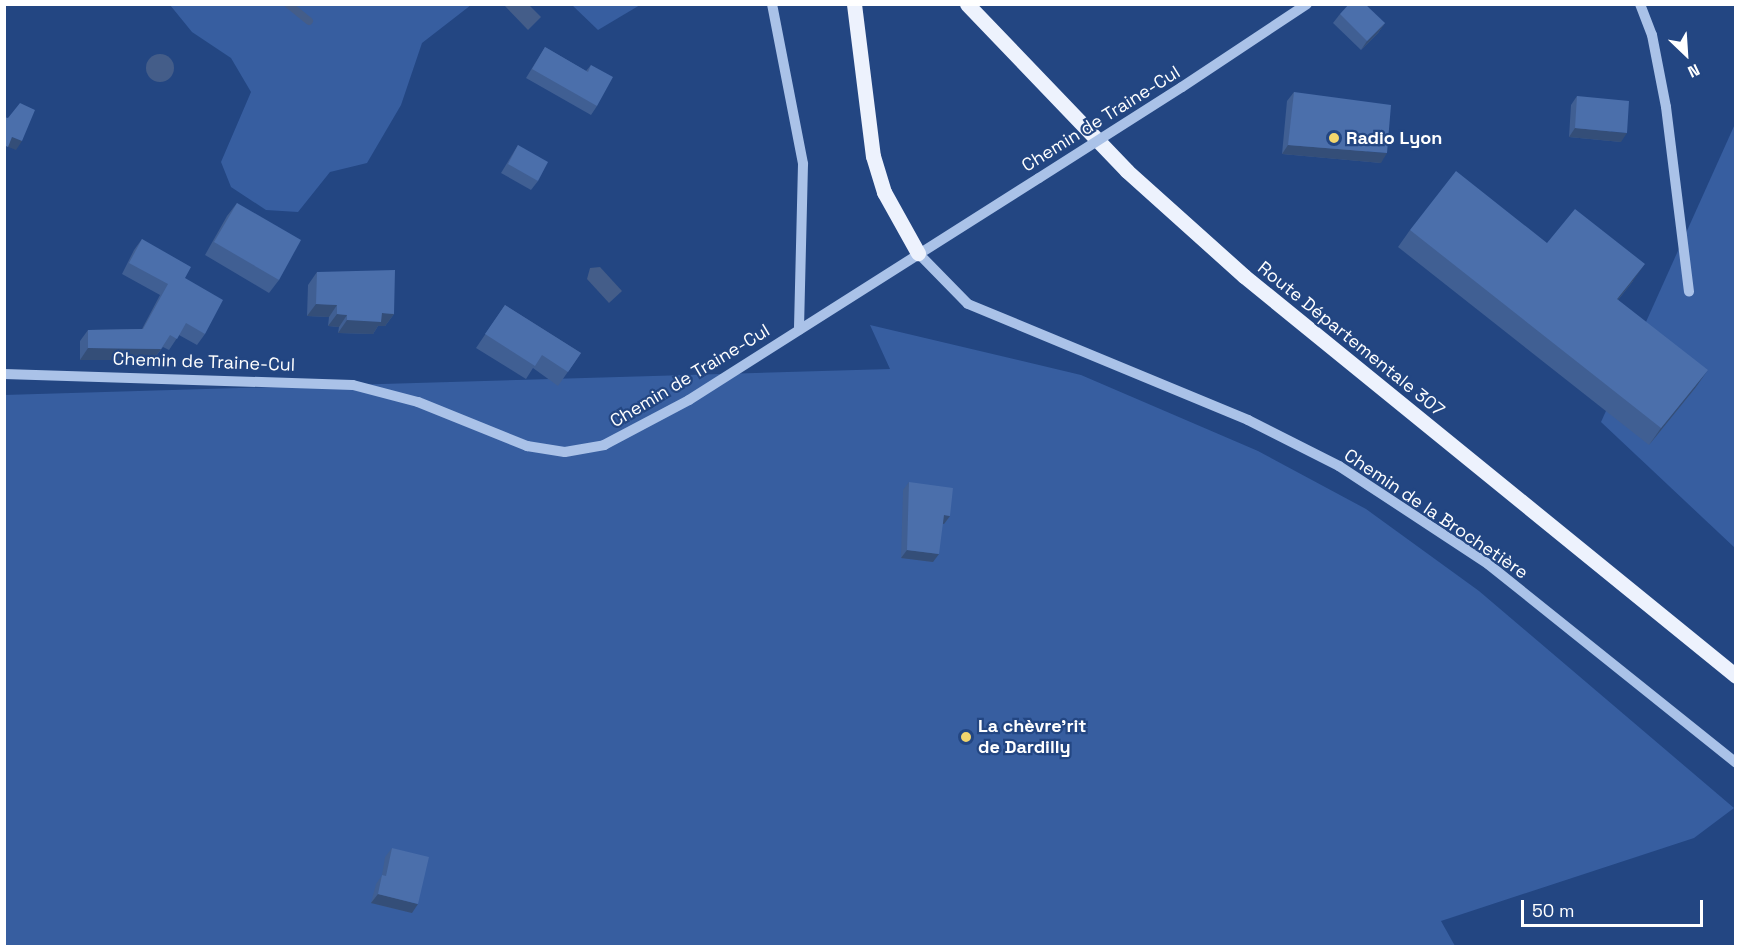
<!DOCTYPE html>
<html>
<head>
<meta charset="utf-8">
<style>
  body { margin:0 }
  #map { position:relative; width:1740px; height:951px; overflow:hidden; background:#234682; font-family:"Space Grotesk",sans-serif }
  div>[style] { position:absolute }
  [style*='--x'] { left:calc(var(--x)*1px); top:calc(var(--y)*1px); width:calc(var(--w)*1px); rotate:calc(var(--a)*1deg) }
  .green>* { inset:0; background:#375ea0 }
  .water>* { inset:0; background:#445d89 }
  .round { border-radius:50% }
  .stream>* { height:8px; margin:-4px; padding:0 4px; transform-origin:4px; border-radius:4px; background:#445d89 }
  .minor>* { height:10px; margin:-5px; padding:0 5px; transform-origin:5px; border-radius:5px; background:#aac2e8 }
  .major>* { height:15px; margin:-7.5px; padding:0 7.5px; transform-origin:7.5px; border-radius:7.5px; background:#edf2fd }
  .minor-bridge>* { height:10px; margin:-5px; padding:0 5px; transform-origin:5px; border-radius:5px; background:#aac2e8 }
  .wall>* { inset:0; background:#405f93 }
  .shaded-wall>* { inset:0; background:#344e78 }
  .building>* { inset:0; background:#4b6fab }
  .dots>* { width:16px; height:16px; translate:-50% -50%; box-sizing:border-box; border:3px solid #234682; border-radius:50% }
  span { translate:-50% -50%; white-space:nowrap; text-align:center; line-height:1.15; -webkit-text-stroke:4.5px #234682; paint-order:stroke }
  .street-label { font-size:18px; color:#fff }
  .poi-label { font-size:18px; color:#fff; font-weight:700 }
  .left { translate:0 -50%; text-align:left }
  .frame { position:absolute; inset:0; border:6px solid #fff; pointer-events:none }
  .north { position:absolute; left:1656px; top:24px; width:60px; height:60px; -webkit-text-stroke:4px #234682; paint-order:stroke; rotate:155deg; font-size:16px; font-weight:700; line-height:24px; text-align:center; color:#fff }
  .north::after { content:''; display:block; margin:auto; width:21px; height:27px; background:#fff; clip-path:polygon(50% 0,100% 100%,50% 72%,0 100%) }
  .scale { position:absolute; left:1521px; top:900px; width:182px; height:27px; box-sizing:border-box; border:3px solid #fff; border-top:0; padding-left:8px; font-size:18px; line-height:21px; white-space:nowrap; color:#fff; -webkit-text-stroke:4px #234682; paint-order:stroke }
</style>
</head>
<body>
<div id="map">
  <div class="green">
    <div style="clip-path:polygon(170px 5px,471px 5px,422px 43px,401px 105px,367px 163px,330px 172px,298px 212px,266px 210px,231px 187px,221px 162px,251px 92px,231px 58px,192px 32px)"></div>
    <div style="clip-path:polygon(572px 5px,640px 5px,598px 30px)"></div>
    <div style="clip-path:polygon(1735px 124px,1735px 548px,1601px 422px)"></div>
    <div style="clip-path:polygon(870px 325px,1081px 375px,1258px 451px,1366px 509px,1479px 591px,1734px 808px,1694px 838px,1441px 921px,1455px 946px,5px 946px,4px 395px,890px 369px)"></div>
  </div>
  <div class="water">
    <div style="clip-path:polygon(504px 5px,529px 5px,541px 17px,528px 30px)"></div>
    <div class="round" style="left:146px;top:54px;width:28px;height:28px"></div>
    <div style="clip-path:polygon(600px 267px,622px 291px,609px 303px,587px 279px,590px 268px)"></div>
  </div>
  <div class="stream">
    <div style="--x:288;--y:4;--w:27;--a:39"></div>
  </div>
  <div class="minor">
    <div style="--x:772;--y:4;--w:163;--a:79"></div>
    <div style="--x:803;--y:164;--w:166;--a:91.4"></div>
    <div style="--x:1640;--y:4;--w:33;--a:69"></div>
    <div style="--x:1652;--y:35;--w:73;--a:79"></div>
    <div style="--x:1666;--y:107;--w:186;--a:82.9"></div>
    <div style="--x:1182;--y:87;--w:150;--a:-33.6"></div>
    <div style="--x:918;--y:253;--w:71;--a:45.6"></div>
    <div style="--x:968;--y:304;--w:303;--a:22.5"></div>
    <div style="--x:1248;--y:420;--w:102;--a:26.8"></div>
    <div style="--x:1339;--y:466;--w:178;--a:33.3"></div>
    <div style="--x:1488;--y:564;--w:318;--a:38.7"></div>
    <div style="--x:4;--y:374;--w:349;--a:1.8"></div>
    <div style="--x:353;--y:385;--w:67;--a:14.7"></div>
    <div style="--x:418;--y:402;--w:118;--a:22"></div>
    <div style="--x:527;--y:446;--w:38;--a:9"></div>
    <div style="--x:565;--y:452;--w:40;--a:-10"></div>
    <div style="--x:604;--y:445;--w:96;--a:-27.9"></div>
    <div style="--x:689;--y:400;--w:414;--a:-32.4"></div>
  </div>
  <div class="major">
    <div style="--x:854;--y:4;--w:153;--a:82.9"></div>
    <div style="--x:873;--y:156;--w:38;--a:73"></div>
    <div style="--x:884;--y:192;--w:70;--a:60.9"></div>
    <div style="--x:967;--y:4;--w:231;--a:46.2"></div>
    <div style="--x:1127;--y:171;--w:157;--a:41.9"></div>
    <div style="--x:1244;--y:276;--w:634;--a:39.11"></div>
  </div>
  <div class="minor-bridge">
    <div style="--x:1039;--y:178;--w:169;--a:-32.5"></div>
  </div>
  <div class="wall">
    <div style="clip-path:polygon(1340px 14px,1385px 23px,1378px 33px,1361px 50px,1333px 23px)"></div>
    <div style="clip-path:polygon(545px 47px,586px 71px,591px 65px,597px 106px,591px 115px,526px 78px)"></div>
    <div style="clip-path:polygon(1294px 92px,1381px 163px,1282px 154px,1287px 101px)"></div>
    <div style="clip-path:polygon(1577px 96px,1621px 142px,1569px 137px,1571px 105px)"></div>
    <div style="clip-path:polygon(518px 145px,538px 181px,531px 190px,501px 173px)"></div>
    <div style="clip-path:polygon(237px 203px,279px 280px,269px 293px,205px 255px,227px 216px)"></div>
    <div style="clip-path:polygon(1410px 230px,1547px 243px,1633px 281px,1618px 300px,1696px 387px,1649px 445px,1398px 247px)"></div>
    <div style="clip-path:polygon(142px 239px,185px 278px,205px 334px,197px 345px,179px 335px,169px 350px,163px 347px,153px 360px,80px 360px,80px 341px,88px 330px,142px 329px,160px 295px,122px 274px,134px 250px)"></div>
    <div style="clip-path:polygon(317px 272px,394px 314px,385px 326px,378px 326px,373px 334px,338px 333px,339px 327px,328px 326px,329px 317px,307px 316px,308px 285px)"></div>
    <div style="clip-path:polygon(505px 305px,581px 353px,558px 386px,533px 368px,526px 379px,476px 348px)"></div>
    <div style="clip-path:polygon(909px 482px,950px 516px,944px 524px,942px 524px,933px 562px,901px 558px,903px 490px)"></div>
    <div style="clip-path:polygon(392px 848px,412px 913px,371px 903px,376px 884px,382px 875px,385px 857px)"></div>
  </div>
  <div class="shaded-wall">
    <div style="clip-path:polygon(1385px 23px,1378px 33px,1361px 50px,1367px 41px)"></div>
    <div style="clip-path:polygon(1575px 128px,1627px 133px,1621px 142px,1569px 137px)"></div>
    <div style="clip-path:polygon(12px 137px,22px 141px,16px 150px,6px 146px)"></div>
    <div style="clip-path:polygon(1288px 145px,1387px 153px,1381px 163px,1282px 154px)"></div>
    <div style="clip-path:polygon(1645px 264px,1633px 281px,1605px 316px,1617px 299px)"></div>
    <div style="clip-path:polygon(316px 304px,337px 305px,329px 317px,307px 316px)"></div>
    <div style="clip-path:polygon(382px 313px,394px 314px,385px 326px,378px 326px,373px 334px,338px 333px,347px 320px)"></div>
    <div style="clip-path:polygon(337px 314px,347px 315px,339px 327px,328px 326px)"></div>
    <div style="clip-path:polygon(88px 348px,161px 349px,153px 360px,80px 360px)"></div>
    <div style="clip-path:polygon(1708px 370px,1696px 387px,1649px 445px,1661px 428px)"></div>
    <div style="clip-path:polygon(944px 515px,950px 516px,944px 524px,938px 523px)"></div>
    <div style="clip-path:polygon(907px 550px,939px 554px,933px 562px,901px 558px)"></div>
    <div style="clip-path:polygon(378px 894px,418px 904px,412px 913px,371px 903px)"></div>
  </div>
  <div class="building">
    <div style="clip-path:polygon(1349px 4px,1365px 4px,1385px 23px,1367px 41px,1340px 14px)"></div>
    <div style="clip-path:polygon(545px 47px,588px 72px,591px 65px,613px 77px,597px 106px,532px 69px)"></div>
    <div style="clip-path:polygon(1294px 92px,1391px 105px,1387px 153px,1288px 145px)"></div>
    <div style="clip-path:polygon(1577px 96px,1629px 101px,1627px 133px,1575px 128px)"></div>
    <div style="clip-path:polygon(20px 103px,35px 110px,22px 141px,12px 137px,8px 147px,4px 145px,4px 117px,8px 118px)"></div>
    <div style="clip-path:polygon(518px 145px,548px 162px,538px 181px,508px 164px)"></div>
    <div style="clip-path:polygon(1456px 171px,1547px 243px,1575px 209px,1645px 264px,1617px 299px,1708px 370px,1661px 428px,1410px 230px)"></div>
    <div style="clip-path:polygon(237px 203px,301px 240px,279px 280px,214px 242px)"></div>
    <div style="clip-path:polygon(142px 239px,191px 267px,185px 278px,223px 300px,205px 334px,186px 323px,177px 339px,170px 335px,161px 349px,88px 348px,88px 330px,143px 329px,168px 284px,129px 263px)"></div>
    <div style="clip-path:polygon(395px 270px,394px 314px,382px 313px,381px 322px,347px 320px,347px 315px,337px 314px,337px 305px,316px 304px,317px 272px)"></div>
    <div style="clip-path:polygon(505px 305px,581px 353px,568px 372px,542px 355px,535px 366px,485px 334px)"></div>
    <div style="clip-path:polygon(909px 482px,953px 488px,950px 516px,944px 515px,939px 554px,907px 550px)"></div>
    <div style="clip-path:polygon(392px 848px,429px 857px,418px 904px,378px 894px,382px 875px,386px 876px)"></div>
  </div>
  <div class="dots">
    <div style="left:1334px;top:138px;background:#f3d66d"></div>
    <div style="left:966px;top:737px;background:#f3d66d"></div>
  </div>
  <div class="street-label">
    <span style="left:1101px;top:119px;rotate:-32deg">Chemin de Traine-Cul</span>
    <span style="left:1351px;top:339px;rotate:39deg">Route Départementale 307</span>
    <span style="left:204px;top:362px;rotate:2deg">Chemin de Traine-Cul</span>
    <span style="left:690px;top:376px;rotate:-31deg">Chemin de Traine-Cul</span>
    <span style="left:1436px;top:514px;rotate:34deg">Chemin de la Brochetière</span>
  </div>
  <div class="poi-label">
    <span class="left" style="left:1346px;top:138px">Radio Lyon</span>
    <span class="left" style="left:978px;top:737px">La chèvre'rit<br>de Dardilly</span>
  </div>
  <div class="frame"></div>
  <div class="north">N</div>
  <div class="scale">50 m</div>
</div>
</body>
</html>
